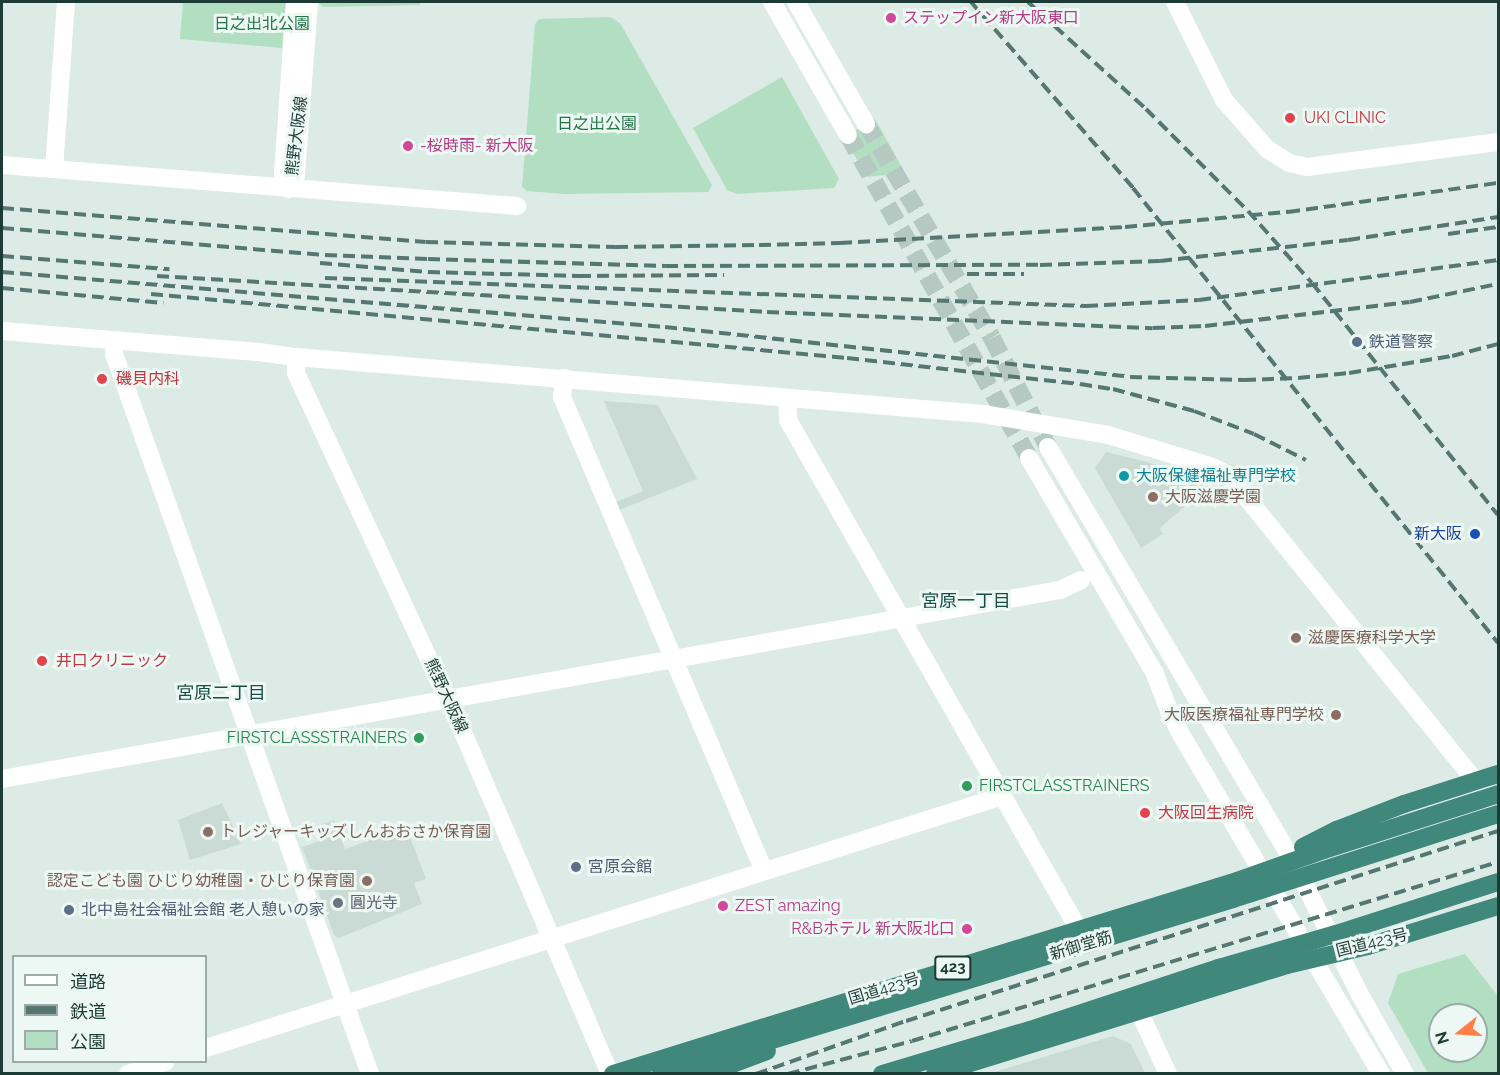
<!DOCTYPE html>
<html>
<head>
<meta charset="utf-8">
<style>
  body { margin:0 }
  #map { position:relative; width:1500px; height:1075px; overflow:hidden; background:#dcebe5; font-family:Raleway,"Noto Sans JP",sans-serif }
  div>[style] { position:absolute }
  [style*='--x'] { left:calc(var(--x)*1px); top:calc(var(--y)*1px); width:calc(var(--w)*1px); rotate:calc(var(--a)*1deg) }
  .built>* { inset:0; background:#cadad4 }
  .green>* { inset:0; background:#b2dfc1 }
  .tertiary-tunnel>* { height:18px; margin-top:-9px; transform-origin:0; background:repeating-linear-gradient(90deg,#b6c8c2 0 18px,transparent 0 27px) }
  .tertiary>* { height:18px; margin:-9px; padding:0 9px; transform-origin:9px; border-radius:9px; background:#fff }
  .secondary>* { height:18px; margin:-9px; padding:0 9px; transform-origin:9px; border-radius:9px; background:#fff }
  .trunk>* { height:18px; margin:-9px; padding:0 9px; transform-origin:9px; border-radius:9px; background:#41887c }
  .rail>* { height:4px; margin-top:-2px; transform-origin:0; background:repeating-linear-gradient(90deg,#567771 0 12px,transparent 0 18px) }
  .dots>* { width:16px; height:16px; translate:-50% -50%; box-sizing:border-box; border:3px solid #edf7f3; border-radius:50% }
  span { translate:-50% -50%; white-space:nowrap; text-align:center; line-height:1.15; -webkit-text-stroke:6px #edf7f3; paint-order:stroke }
  .shield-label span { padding:2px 4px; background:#edf7f3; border:2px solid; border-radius:4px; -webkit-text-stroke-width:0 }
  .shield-label { font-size:15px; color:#1d3b35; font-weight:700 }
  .hotel-label { font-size:16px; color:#b23c85 }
  .left { translate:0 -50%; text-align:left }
  .right { translate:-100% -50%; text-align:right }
  .park-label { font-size:16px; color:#237648 }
  .health-label { font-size:16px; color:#be3a42 }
  .street-label { font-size:16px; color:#1d3b35 }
  .service-label { font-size:16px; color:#4e5e75 }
  .culture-label { font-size:16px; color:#0d838f }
  .education-label { font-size:16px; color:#785e54 }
  .transit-label { font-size:16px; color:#164399 }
  .leisure-label { font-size:16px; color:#27864d }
  .worship-label { font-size:16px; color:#5b616d }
  .neighbourhood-label { font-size:18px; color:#174f45 }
  .frame { position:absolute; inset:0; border:3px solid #1d3b35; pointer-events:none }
  .legend { position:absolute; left:12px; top:955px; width:195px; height:108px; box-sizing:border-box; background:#edf7f3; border:2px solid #9aaca7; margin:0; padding:8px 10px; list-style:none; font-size:18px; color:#1d3b35 }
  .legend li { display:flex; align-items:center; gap:12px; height:30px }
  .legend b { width:30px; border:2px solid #9aaca7 }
  .north { position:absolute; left:1428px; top:1003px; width:60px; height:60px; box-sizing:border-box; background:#edf7f3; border:2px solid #9aaca7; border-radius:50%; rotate:253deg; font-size:16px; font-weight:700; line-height:24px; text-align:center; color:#1d3b35 }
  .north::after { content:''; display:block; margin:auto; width:21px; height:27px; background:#ff7f46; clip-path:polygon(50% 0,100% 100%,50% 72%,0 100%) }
</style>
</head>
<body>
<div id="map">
  <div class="built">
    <div style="clip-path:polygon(604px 401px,658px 405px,697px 479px,619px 510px,616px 502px,643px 491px)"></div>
    <div style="clip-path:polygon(1106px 452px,1147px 462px,1210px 484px,1160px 528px,1163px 534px,1141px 548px,1095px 468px)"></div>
    <div style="clip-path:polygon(222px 803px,241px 844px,190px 860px,178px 820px)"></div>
    <div style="clip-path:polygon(334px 820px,345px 849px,396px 831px,399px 838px,409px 835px,426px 879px,414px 883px,422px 904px,339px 938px,334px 935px,302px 847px,326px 839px,322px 824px)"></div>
    <div style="clip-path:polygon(1113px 1036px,1131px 1044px,1145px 1073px,991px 1073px)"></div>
  </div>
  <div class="green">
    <div style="clip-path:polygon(183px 2px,286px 2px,282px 48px,180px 39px)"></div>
    <div style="clip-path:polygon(318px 2px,420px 2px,420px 5px,323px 7px)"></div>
    <div style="clip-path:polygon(610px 17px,620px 23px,712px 185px,708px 192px,565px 194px,527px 191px,522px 187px,535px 24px,539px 19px)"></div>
    <div style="clip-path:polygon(782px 77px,839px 179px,834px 188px,737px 194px,727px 190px,693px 128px)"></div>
    <div style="clip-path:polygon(875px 119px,903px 169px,894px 174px,867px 177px,855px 156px,839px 140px)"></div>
    <div style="clip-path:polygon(evenodd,1465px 954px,1498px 996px,1498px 1073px,1428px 1073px,1388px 1003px,1398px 974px,1465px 954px,1440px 1015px,1476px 1015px,1476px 1051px,1440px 1051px,1440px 1015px)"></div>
  </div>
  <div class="tertiary-tunnel">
    <div style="--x:866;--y:124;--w:248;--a:59.5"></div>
    <div style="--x:992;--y:338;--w:123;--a:62.8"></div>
    <div style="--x:848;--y:135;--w:370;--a:60.7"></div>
  </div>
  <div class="tertiary">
    <div style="--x:772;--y:2;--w:153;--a:60.3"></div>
    <div style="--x:796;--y:2;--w:141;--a:60.2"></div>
    <div style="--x:1175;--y:2;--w:110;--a:63.4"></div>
    <div style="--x:1224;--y:100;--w:65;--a:48.7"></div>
    <div style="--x:1267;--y:149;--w:26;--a:32"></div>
    <div style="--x:1289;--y:163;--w:18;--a:13"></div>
    <div style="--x:1307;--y:167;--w:193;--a:-7.5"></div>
    <div style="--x:2;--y:165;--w:517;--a:4.55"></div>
    <div style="--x:54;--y:169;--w:167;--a:-85.9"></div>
    <div style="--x:2;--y:331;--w:258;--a:4.7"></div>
    <div style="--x:114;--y:340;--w:14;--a:90"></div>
    <div style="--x:114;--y:354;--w:764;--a:70.43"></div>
    <div style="--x:296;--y:357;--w:689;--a:4.74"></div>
    <div style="--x:983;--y:414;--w:127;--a:9.5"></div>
    <div style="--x:1108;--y:435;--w:107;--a:16.9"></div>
    <div style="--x:1210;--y:466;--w:12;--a:24"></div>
    <div style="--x:1221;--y:471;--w:17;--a:40"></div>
    <div style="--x:1234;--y:482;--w:420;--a:51.1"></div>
    <div style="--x:564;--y:378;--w:19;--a:96"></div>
    <div style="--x:562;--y:397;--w:515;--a:66.92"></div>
    <div style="--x:787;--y:398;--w:22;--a:87"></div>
    <div style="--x:788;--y:420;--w:587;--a:60.29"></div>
    <div style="--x:1048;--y:447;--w:481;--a:59.4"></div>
    <div style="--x:1293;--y:861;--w:148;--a:63.4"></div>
    <div style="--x:1359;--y:993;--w:93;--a:60.4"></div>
    <div style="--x:1029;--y:458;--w:250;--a:59.7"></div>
    <div style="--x:1155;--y:674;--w:40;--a:69"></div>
    <div style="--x:1169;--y:711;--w:28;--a:63"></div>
    <div style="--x:1182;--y:736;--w:392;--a:59.5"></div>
    <div style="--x:2;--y:779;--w:1075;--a:-10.13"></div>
    <div style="--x:1060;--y:590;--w:23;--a:-25"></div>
    <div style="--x:1139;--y:1011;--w:69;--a:65.3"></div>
    <div style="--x:206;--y:1048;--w:836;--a:-17.55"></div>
    <div style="--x:128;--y:1074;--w:39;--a:-18"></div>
  </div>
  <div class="secondary">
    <div style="--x:288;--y:189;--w:16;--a:-60"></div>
    <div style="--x:296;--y:175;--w:173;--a:-85.7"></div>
    <div style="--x:288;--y:189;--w:16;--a:-108"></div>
    <div style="--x:283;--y:174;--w:172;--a:-86"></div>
    <div style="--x:259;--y:352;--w:37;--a:8"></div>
    <div style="--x:296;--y:357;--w:16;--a:90"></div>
    <div style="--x:296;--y:373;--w:391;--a:65.1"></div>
    <div style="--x:461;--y:728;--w:377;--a:66.7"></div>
  </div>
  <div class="trunk">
    <div style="--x:1303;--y:847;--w:38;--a:-27"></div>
    <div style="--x:1337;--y:830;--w:72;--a:-21.2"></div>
    <div style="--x:1404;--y:804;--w:99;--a:-17.7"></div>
    <div style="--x:613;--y:1074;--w:653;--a:-17.19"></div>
    <div style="--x:1237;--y:881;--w:92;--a:-19.6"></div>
    <div style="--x:1324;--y:850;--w:183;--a:-17.8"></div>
    <div style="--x:661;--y:1074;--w:598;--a:-17.01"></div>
    <div style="--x:1233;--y:899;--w:278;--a:-17.8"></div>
    <div style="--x:706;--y:1074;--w:65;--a:-20.7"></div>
    <div style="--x:882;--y:1074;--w:154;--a:-16.6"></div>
    <div style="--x:1030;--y:1030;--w:199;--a:-18.2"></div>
    <div style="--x:1219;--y:968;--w:122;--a:-16.2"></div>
    <div style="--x:1336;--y:934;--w:170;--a:-17.8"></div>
    <div style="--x:935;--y:1074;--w:368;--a:-17.2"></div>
    <div style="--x:1287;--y:965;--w:83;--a:-13.2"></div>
    <div style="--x:1368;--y:946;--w:136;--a:-17.1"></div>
  </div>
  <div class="rail">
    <div style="--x:971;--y:2;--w:247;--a:48.9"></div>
    <div style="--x:1133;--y:188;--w:583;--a:51.26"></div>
    <div style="--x:1028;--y:2;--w:159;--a:42.2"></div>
    <div style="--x:1146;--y:109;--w:144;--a:45"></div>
    <div style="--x:1248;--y:211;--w:96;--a:48.4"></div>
    <div style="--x:1312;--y:283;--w:297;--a:51.3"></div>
    <div style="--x:2;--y:208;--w:425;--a:4.6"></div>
    <div style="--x:426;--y:242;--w:190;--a:1.5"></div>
    <div style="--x:616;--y:247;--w:143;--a:-0.8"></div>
    <div style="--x:759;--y:245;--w:81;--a:-1.4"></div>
    <div style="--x:840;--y:243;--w:285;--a:-3.2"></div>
    <div style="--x:1125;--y:227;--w:164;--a:-5.3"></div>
    <div style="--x:1288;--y:212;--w:212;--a:-7.9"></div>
    <div style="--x:2;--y:228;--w:324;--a:4.8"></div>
    <div style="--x:325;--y:255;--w:103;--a:2.2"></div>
    <div style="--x:428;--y:259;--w:238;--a:1.7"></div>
    <div style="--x:666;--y:266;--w:374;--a:-0.2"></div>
    <div style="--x:1040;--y:265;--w:120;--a:-1.9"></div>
    <div style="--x:1160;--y:261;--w:189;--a:-6.4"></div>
    <div style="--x:1348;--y:240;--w:152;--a:-8.7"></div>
    <div style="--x:1448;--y:234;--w:50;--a:-8"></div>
    <div style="--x:2;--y:256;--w:168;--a:4.5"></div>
    <div style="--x:320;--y:263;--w:108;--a:4.8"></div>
    <div style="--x:428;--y:272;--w:151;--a:1.5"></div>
    <div style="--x:579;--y:276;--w:145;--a:-0.4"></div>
    <div style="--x:2;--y:272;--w:665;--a:4.74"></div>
    <div style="--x:665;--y:327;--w:468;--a:6.1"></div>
    <div style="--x:1130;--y:377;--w:114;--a:1.5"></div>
    <div style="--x:1244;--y:380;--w:54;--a:-2.1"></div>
    <div style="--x:1298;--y:378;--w:51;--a:-5.6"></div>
    <div style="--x:1349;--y:373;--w:104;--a:-9.4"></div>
    <div style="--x:1452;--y:356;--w:48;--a:-14.6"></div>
    <div style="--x:967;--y:274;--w:57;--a:0"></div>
    <div style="--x:157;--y:276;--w:611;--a:3.38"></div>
    <div style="--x:767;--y:312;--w:386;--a:2.4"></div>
    <div style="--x:1153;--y:328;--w:52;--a:-2.2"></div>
    <div style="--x:1205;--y:326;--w:206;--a:-6.7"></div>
    <div style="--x:1410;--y:302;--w:90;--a:-11.6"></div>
    <div style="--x:325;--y:278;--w:762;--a:2.11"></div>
    <div style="--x:1086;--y:306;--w:113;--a:-3"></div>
    <div style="--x:1199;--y:300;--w:302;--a:-7.6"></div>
    <div style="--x:2;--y:288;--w:162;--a:5.3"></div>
    <div style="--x:151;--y:294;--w:699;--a:5.25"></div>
    <div style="--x:847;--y:358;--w:234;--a:6.4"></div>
    <div style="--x:1080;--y:384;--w:33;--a:9"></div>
    <div style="--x:1113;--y:389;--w:84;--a:15.2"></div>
    <div style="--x:1194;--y:411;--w:64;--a:21"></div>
    <div style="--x:1254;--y:434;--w:58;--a:26.6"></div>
    <div style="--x:756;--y:1074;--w:159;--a:-19.5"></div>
    <div style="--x:906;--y:1021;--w:622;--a:-17.79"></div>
    <div style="--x:788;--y:1074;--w:128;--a:-14.9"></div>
    <div style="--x:912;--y:1041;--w:613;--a:-16.99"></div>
  </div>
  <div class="dots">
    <div style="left:891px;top:18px;background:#d1479c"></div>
    <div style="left:1290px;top:118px;background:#e0444e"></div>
    <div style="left:408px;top:146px;background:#d1479c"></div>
    <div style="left:1357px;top:342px;background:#5c6f8a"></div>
    <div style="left:102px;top:379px;background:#e0444e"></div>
    <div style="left:1124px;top:476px;background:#0f9aa8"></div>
    <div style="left:1153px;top:497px;background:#8d6e63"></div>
    <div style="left:1475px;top:534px;background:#1a4fb4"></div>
    <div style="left:1296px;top:638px;background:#8d6e63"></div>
    <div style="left:42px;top:661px;background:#e0444e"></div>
    <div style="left:1336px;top:715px;background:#8d6e63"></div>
    <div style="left:419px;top:738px;background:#2e9e5b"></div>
    <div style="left:967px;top:786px;background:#2e9e5b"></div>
    <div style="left:1145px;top:813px;background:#e0444e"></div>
    <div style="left:208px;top:832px;background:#8d6e63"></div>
    <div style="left:576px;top:867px;background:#5c6f8a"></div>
    <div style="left:367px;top:881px;background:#8d6e63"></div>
    <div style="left:338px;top:903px;background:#6b7280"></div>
    <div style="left:723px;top:906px;background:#d1479c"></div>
    <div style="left:69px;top:910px;background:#5c6f8a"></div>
    <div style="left:967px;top:929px;background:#d1479c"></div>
  </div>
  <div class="shield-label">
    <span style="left:953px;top:968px">423</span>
  </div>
  <div class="hotel-label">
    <span class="left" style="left:903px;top:18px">ステップイン新大阪東口</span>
    <span class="left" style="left:420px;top:146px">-桜時雨- 新大阪</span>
    <span class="left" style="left:735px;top:906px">ZEST amazing</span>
    <span class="right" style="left:955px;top:929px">R&amp;Bホテル 新大阪北口</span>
  </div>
  <div class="park-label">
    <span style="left:262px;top:24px">日之出北公園</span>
    <span style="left:597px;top:124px">日之出公園</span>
  </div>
  <div class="health-label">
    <span class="left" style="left:1304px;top:118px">UKI CLINIC</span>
    <span class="left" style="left:116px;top:379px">磯貝内科</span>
    <span class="left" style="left:56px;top:661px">井口クリニック</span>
    <span class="left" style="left:1158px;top:813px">大阪回生病院</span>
  </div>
  <div class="street-label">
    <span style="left:297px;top:136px;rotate:-83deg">熊野大阪線</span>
    <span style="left:446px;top:696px;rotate:65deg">熊野大阪線</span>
    <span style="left:1372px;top:943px;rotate:-14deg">国道423号</span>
    <span style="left:1081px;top:946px;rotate:-17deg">新御堂筋</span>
    <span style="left:884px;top:989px;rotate:-17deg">国道423号</span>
  </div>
  <div class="service-label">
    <span class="left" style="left:1369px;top:342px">鉄道警察</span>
    <span class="left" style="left:588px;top:867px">宮原会館</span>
    <span class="left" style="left:81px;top:910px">北中島社会福祉会館 老人憩いの家</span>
  </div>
  <div class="culture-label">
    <span class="left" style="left:1136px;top:476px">大阪保健福祉専門学校</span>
  </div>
  <div class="education-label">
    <span class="left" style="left:1165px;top:497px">大阪滋慶学園</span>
    <span class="left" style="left:1308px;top:638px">滋慶医療科学大学</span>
    <span class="right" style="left:1324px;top:715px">大阪医療福祉専門学校</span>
    <span class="left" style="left:220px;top:832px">トレジャーキッズしんおおさか保育園</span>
    <span class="right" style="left:355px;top:881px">認定こども園 ひじり幼稚園・ひじり保育園</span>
  </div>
  <div class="transit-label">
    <span class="right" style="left:1462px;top:534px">新大阪</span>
  </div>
  <div class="leisure-label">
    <span class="right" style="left:407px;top:738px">FIRSTCLASSSTRAINERS</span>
    <span class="left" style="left:979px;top:786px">FIRSTCLASSTRAINERS</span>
  </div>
  <div class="worship-label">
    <span class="left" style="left:350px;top:903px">圓光寺</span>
  </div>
  <div class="neighbourhood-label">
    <span style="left:966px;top:601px">宮原一丁目</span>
    <span style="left:221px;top:693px">宮原二丁目</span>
  </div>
  <div class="frame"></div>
  <ul class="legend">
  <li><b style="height:8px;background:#fff"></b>道路</li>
  <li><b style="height:8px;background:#567771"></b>鉄道</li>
  <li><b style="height:16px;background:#b2dfc1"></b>公園</li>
  </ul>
  <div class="north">N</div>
</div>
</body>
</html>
